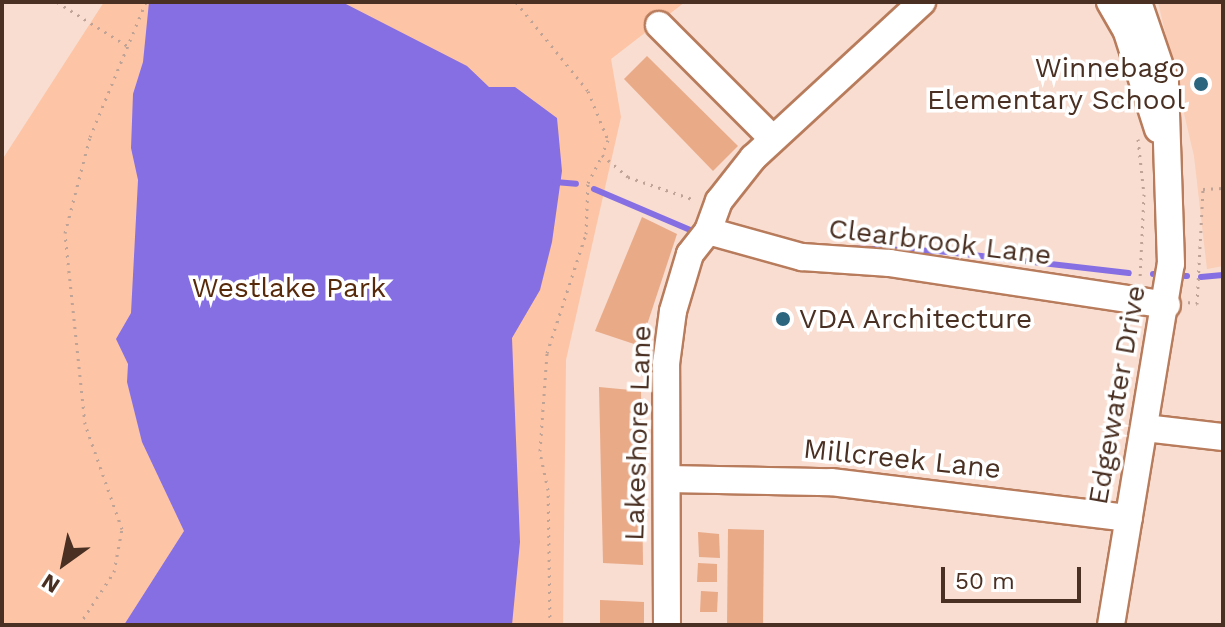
<!DOCTYPE html>
<html>
<head>
<meta charset="utf-8">
<style>
  body { margin:0 }
  #map { position:relative; width:1225px; height:627px; overflow:hidden; background:#f8ddd0; font-family:"Work Sans",sans-serif }
  div>[style] { position:absolute }
  [style*='--x'] { left:calc(var(--x)*1px); top:calc(var(--y)*1px); width:calc(var(--w)*1px); rotate:calc(var(--a)*1deg) }
  .built>* { inset:0; background:#faceb7 }
  .green>* { inset:0; background:#fdc4a6 }
  .water>* { inset:0; background:#856fe3 }
  .stream>* { height:6px; margin:-3px; padding:0 3px; transform-origin:3px; border-radius:3px; background:#856fe3 }
  .building>* { inset:0; background:#e9aa88 }
  .path>* { height:3px; margin-top:-1.5px; transform-origin:0; background:repeating-linear-gradient(90deg,#bea396 0 2px,transparent 0 8px) }
  .roads { filter:drop-shadow(2px 0 #b87c5c) drop-shadow(-2px 0 #b87c5c) drop-shadow(0 2px #b87c5c) drop-shadow(0 -2px #b87c5c) }
  .minor>* { height:26px; margin:-13px; padding:0 13px; transform-origin:13px; border-radius:13px; background:#fff }
  .dots>* { width:22px; height:22px; translate:-50% -50%; box-sizing:border-box; border:4px solid #fff; border-radius:50% }
  span { translate:-50% -50%; white-space:nowrap; text-align:center; line-height:1.15; -webkit-text-stroke:7px #fff; paint-order:stroke }
  .poi-label { font-size:28px; color:#4a3022 }
  .right { translate:-100% -50%; text-align:right }
  .left { translate:0 -50%; text-align:left }
  .street-label { font-size:28px; color:#4a3022 }
  .park-label { font-size:28px; color:#582a0c }
  .frame { position:absolute; inset:0; border:4px solid #4a3022; pointer-events:none }
  .north { position:absolute; left:24px; top:523px; width:80px; height:80px; -webkit-text-stroke:6px #fff; paint-order:stroke; rotate:213deg; font-size:22px; font-weight:700; line-height:32px; text-align:center; color:#4a3022 }
  .north::after { content:''; display:block; margin:auto; width:28px; height:36px; background:#4a3022; clip-path:polygon(50% 0,100% 100%,50% 72%,0 100%) }
  .scale { position:absolute; left:941px; top:567px; width:140px; height:36px; box-sizing:border-box; border:4px solid #4a3022; border-top:0; padding-left:10px; font-size:24px; line-height:28px; white-space:nowrap; color:#4a3022; -webkit-text-stroke:6px #fff; paint-order:stroke }
</style>
</head>
<body>
<div id="map">
  <div class="built">
    <div style="clip-path:polygon(1158px 2px,1223px 2px,1223px 266px,1207px 269px,1194px 156px)"></div>
  </div>
  <div class="green">
    <div style="clip-path:polygon(104px 2px,685px 2px,611px 59px,621px 117px,566px 360px,563px 625px,2px 625px,2px 160px)"></div>
  </div>
  <div class="water">
    <div style="clip-path:polygon(149px 2px,342px 2px,467px 66px,489px 87px,515px 87px,557px 118px,562px 171px,552px 242px,540px 290px,512px 338px,520px 542px,512px 625px,124px 625px,184px 531px,142px 442px,127px 382px,128px 364px,116px 339px,131px 313px,138px 180px,131px 148px,133px 94px,143px 62px)"></div>
  </div>
  <div class="stream">
    <div style="--x:555;--y:182;--w:21;--a:5"></div>
    <div style="--x:594;--y:189;--w:104;--a:23.1"></div>
    <div style="--x:839;--y:248;--w:99;--a:1.7"></div>
    <div style="--x:938;--y:251;--w:192;--a:6.6"></div>
    <div style="--x:1153;--y:274;--w:1;--a:0"></div>
    <div style="--x:1185;--y:276;--w:2;--a:0"></div>
    <div style="--x:1201;--y:277;--w:22;--a:-5"></div>
  </div>
  <div class="building">
    <div style="clip-path:polygon(647px 56px,738px 146px,713px 171px,624px 79px)"></div>
    <div style="clip-path:polygon(642px 217px,677px 234px,640px 346px,595px 331px)"></div>
    <div style="clip-path:polygon(599px 387px,641px 391px,643px 565px,603px 563px)"></div>
    <div style="clip-path:polygon(728px 529px,764px 530px,763px 625px,727px 625px)"></div>
    <div style="clip-path:polygon(698px 532px,719px 534px,720px 558px,699px 557px)"></div>
    <div style="clip-path:polygon(698px 563px,717px 564px,717px 582px,697px 582px)"></div>
    <div style="clip-path:polygon(701px 591px,718px 592px,717px 612px,700px 612px)"></div>
    <div style="clip-path:polygon(600px 600px,644px 602px,644px 625px,600px 625px)"></div>
  </div>
  <div class="path">
    <div style="--x:57;--y:2;--w:85;--a:32"></div>
    <div style="--x:516;--y:2;--w:114;--a:51"></div>
    <div style="--x:588;--y:91;--w:53;--a:67.8"></div>
    <div style="--x:608;--y:140;--w:16;--a:112"></div>
    <div style="--x:602;--y:155;--w:34;--a:40"></div>
    <div style="--x:628;--y:177;--w:71;--a:18.9"></div>
    <div style="--x:1138;--y:139;--w:55;--a:83.8"></div>
    <div style="--x:1144;--y:194;--w:85;--a:92.7"></div>
    <div style="--x:1188;--y:302;--w:9;--a:13"></div>
    <div style="--x:1197;--y:304;--w:115;--a:-87"></div>
    <div style="--x:1203;--y:189;--w:20;--a:-3"></div>
    <div style="--x:79;--y:625;--w:64;--a:-56.6"></div>
    <div style="--x:114;--y:572;--w:44;--a:-79.5"></div>
    <div style="--x:122;--y:529;--w:111;--a:-109.4"></div>
    <div style="--x:85;--y:424;--w:192;--a:-96"></div>
    <div style="--x:65;--y:233;--w:99;--a:-75.4"></div>
    <div style="--x:90;--y:137;--w:146;--a:-67.5"></div>
    <div style="--x:550;--y:625;--w:135;--a:-90.8"></div>
    <div style="--x:548;--y:490;--w:40;--a:-102"></div>
    <div style="--x:540;--y:451;--w:98;--a:-85.9"></div>
    <div style="--x:547;--y:353;--w:125;--a:-71.9"></div>
    <div style="--x:586;--y:234;--w:51;--a:-87.8"></div>
    <div style="--x:588;--y:183;--w:31;--a:-63"></div>
  </div>
  <div class="roads">
    <div class="minor">
      <div style="--x:1110;--y:2;--w:34;--a:60"></div>
      <div style="--x:1127;--y:32;--w:102;--a:72.3"></div>
      <div style="--x:659;--y:25;--w:160;--a:45"></div>
      <div style="--x:708;--y:231;--w:98;--a:15.5"></div>
      <div style="--x:802;--y:257;--w:88;--a:3.9"></div>
      <div style="--x:890;--y:263;--w:280;--a:8.6"></div>
      <div style="--x:1145;--y:428;--w:79;--a:6.6"></div>
      <div style="--x:668;--y:479;--w:163;--a:1.1"></div>
      <div style="--x:831;--y:482;--w:300;--a:6.9"></div>
      <div style="--x:667;--y:625;--w:261;--a:-90.2"></div>
      <div style="--x:666;--y:364;--w:53;--a:-82.5"></div>
      <div style="--x:673;--y:311;--w:59;--a:-73.4"></div>
      <div style="--x:690;--y:254;--w:29;--a:-52"></div>
      <div style="--x:708;--y:231;--w:32;--a:-70"></div>
      <div style="--x:719;--y:201;--w:55;--a:-51.7"></div>
      <div style="--x:753;--y:158;--w:230;--a:-42.7"></div>
      <div style="--x:1111;--y:625;--w:366;--a:-80.6"></div>
      <div style="--x:1171;--y:264;--w:183;--a:-91.9"></div>
      <div style="--x:1165;--y:81;--w:83;--a:-108.9"></div>
    </div>
  </div>
  <div class="dots">
    <div style="left:1201px;top:84px;background:#2b657e"></div>
    <div style="left:783px;top:319px;background:#2b657e"></div>
  </div>
  <div class="poi-label">
    <span class="right" style="left:1185px;top:84px">Winnebago<br>Elementary School</span>
    <span class="left" style="left:799px;top:319px">VDA Architecture</span>
  </div>
  <div class="street-label">
    <span style="left:940px;top:242px;rotate:7deg">Clearbrook Lane</span>
    <span style="left:1117px;top:395px;rotate:-80deg">Edgewater Drive</span>
    <span style="left:638px;top:433px;rotate:-88deg">Lakeshore Lane</span>
    <span style="left:902px;top:459px;rotate:6deg">Millcreek Lane</span>
  </div>
  <div class="park-label">
    <span style="left:289px;top:288px">Westlake Park</span>
  </div>
  <div class="frame"></div>
  <div class="north">N</div>
  <div class="scale">50 m</div>
</div>
</body>
</html>
